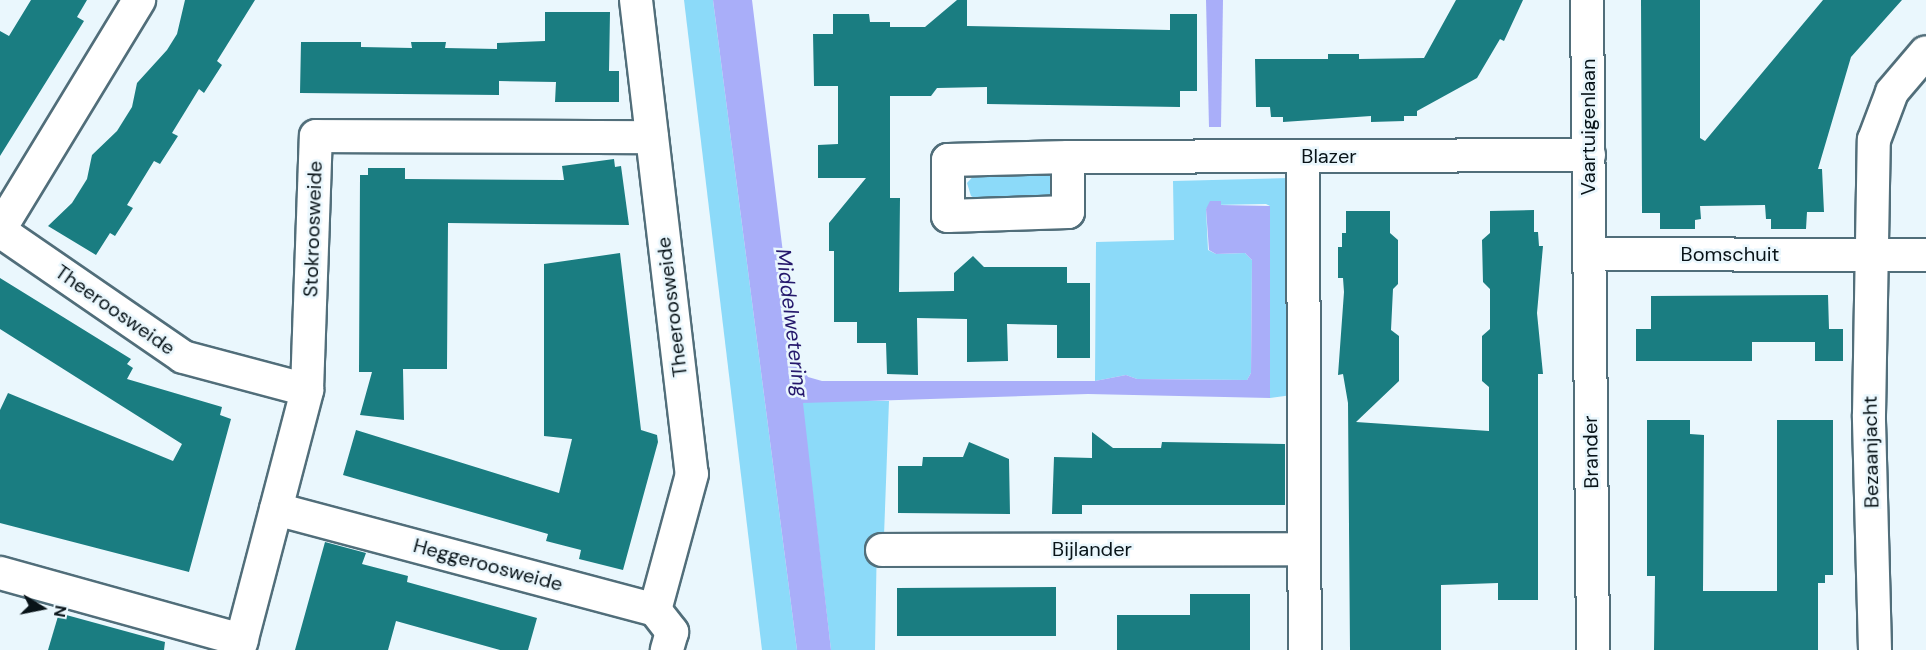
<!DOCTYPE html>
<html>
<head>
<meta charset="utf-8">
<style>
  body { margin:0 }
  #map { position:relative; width:1926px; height:650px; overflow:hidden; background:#eaf7fd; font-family:"DM Sans",sans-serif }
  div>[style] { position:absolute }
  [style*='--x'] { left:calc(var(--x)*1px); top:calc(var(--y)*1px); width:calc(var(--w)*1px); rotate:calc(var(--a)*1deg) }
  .green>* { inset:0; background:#8cdaf9 }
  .water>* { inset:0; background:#a9aef9 }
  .building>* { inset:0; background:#1a7d81 }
  .roads { filter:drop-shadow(2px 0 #516e7a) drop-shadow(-2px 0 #516e7a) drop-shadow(0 2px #516e7a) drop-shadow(0 -2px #516e7a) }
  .street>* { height:32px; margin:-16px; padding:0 16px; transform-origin:16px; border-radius:16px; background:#fff }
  span { translate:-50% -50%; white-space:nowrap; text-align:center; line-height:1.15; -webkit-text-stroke:5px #eaf7fd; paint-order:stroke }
  .street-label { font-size:20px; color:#081318 }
  .water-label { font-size:21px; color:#25186c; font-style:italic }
  .north { position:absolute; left:12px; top:578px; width:60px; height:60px; -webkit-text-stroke:4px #eaf7fd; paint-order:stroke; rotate:100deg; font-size:16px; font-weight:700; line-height:24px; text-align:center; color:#081318 }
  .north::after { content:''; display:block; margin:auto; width:21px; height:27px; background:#081318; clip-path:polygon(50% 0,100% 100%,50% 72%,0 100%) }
</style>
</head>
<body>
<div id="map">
  <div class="green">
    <div style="clip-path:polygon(684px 0,713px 0,797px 650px,762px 650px)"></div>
    <div style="clip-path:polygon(978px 171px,1056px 171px,1052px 200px,978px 200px,971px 196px,967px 183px)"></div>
    <div style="clip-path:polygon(1290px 178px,1292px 395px,1270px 398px,1270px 206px,1266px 204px,1210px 205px,1206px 209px,1208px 250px,1216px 254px,1245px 253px,1252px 260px,1251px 373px,1247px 380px,1137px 379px,1126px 375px,1095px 381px,1096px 242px,1174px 240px,1173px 181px)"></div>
    <div style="clip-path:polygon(819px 400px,889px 401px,884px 536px,877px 536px,875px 650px,831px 650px,802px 403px)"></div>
  </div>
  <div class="water">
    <div style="clip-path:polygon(713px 0,752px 0,796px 359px,808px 377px,822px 381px,1095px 381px,1126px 375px,1137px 379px,1247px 380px,1251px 373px,1252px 260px,1245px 253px,1216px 254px,1209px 250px,1206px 209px,1210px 201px,1221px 201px,1221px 205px,1270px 206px,1270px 398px,1088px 394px,803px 403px,831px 650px,797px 650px)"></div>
    <div style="clip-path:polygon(1206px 0,1223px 0,1221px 127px,1209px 127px)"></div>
  </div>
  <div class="building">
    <div style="clip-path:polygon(31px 0,87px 0,77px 17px,84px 21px,0 156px,0 31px,9px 36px)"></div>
    <div style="clip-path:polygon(185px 0,255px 0,217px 61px,222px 65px,204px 93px,199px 89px,172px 133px,178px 136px,160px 164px,154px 161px,127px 205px,133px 208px,115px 236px,110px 233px,96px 255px,48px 226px,72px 203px,87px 179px,92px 155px,117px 131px,132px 107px,137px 83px,167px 50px,177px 34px)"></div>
    <div style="clip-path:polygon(957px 0,967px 0,967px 26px,1170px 30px,1170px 14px,1197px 14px,1197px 91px,1180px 91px,1180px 107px,987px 104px,987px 87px,937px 88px,931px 96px,890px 96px,890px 198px,900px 198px,899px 292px,954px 291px,954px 273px,973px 256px,984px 267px,1067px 267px,1067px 283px,1090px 283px,1090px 358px,1057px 358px,1057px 325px,1007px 324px,1008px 361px,967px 362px,967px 319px,917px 318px,918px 375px,887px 374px,886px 343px,857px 343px,857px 322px,834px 322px,834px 251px,829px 251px,829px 223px,866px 178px,818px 178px,818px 145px,838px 144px,838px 86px,814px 86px,813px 34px,833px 34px,833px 14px,869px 14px,870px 22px,890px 22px,890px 27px,925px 27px)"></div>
    <div style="clip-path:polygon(1456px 0,1523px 0,1504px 41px,1500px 39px,1477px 78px,1417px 111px,1417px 116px,1404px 116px,1404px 121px,1371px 122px,1371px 116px,1283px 122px,1283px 117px,1271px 117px,1270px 107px,1256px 107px,1255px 59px,1328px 59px,1328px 54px,1359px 54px,1359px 59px,1424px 58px)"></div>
    <div style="clip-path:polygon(1641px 0,1700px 0,1700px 138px,1705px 141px,1823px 0,1902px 0,1851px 57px,1818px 169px,1822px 169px,1824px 212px,1807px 212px,1806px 229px,1771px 229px,1771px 219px,1766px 219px,1765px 205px,1700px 206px,1701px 219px,1695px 220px,1695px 229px,1660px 229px,1660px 213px,1642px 213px)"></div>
    <div style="clip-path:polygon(545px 12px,610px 12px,609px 71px,619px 71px,619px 102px,555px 102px,556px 82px,499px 81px,499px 95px,300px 93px,301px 42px,361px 42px,361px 47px,412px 48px,411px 42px,446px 42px,445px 48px,497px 49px,497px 43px,545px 41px)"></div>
    <div style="clip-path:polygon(614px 159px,615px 167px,621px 166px,629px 225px,448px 223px,447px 369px,403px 369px,404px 420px,360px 415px,372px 372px,359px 372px,360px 175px,368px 175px,368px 168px,405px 168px,405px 179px,564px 180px,562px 166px)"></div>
    <div style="clip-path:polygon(1534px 210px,1534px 232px,1538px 232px,1539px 246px,1543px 246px,1537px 313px,1543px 374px,1538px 374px,1538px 600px,1498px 600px,1498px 583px,1441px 585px,1441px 650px,1350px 650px,1348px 403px,1343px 374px,1338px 375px,1344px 292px,1343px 278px,1338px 278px,1338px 247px,1342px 247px,1342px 233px,1346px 233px,1346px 211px,1390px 211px,1390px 233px,1398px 240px,1398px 284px,1393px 289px,1391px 330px,1399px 336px,1399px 381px,1356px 422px,1489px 431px,1489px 387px,1482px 381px,1482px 336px,1490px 329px,1490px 289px,1483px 282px,1482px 240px,1490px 233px,1490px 211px)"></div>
    <div style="clip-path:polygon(620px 253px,641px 430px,657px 435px,658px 442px,623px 570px,579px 559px,581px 550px,546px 541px,548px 534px,343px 475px,356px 430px,559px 493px,572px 439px,544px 436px,544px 264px)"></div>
    <div style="clip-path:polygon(0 278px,131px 359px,127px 364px,133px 368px,127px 379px,222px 407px,220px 415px,231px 419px,189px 572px,0 523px,0 410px,8px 393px,173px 461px,182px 444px,0 329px)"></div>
    <div style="clip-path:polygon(1828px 295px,1829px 329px,1843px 329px,1843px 361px,1815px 361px,1815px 342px,1752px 342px,1752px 361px,1636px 361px,1636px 329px,1651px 329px,1651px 296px)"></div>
    <div style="clip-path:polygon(1647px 420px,1690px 420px,1690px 434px,1704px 435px,1703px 591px,1777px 591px,1777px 420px,1833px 420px,1833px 575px,1825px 575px,1825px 583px,1818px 583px,1818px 650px,1654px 650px,1655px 576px,1647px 576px)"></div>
    <div style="clip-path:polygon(1092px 432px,1113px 448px,1161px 448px,1162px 442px,1285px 444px,1285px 505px,1082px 505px,1082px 514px,1052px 514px,1054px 457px,1092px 458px)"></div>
    <div style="clip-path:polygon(969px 442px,1009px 459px,1010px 514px,898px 513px,898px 466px,922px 466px,923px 457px,963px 457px)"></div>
    <div style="clip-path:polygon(325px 542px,366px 553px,362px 564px,408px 576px,407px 582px,537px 618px,528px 650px,500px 650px,396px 621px,388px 650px,295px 650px)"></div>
    <div style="clip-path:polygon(1056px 587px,1056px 636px,897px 636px,897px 588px)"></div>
    <div style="clip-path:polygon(1190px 594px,1250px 594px,1250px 650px,1117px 650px,1117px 615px,1190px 615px)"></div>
    <div style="clip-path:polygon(59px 613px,165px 642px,164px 650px,48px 650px)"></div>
  </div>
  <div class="roads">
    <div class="street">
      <div style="--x:636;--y:0;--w:477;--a:83.3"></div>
      <div style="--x:692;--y:474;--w:141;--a:105.2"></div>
      <div style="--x:1587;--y:0;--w:650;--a:89.47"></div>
      <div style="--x:1303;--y:156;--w:494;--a:89.8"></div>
      <div style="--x:1068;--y:157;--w:120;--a:178.6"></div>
      <div style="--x:948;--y:160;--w:56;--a:90"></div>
      <div style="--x:948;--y:216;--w:120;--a:-1.9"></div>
      <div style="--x:1068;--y:212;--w:55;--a:-90"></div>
      <div style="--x:1068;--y:157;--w:521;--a:-0.22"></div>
      <div style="--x:0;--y:229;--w:268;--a:-58.7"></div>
      <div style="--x:0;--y:231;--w:222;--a:34.5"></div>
      <div style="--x:183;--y:357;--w:128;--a:14.9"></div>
      <div style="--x:1589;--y:254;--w:337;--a:0.2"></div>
      <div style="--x:276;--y:509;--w:392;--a:14.9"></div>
      <div style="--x:655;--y:610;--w:28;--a:52"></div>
      <div style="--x:672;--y:632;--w:19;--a:106"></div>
      <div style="--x:882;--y:550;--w:420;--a:-0.1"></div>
      <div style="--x:0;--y:573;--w:251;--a:15.5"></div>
      <div style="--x:239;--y:650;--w:269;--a:-75.3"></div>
      <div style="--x:307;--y:390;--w:254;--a:-88"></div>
      <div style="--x:316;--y:136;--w:336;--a:0.2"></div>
      <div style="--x:1875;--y:650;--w:235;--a:-91.5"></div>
      <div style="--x:1869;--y:415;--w:275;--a:-89"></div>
      <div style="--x:1874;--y:140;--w:51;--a:-69.4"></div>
      <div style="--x:1892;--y:92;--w:52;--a:-49.6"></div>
    </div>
  </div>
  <div class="street-label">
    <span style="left:1588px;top:127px;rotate:-90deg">Vaartuigenlaan</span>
    <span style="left:1329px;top:156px">Blazer</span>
    <span style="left:313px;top:229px;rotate:-88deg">Stokroosweide</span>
    <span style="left:1730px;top:254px">Bomschuit</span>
    <span style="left:672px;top:307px;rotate:-97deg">Theeroosweide</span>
    <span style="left:115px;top:310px;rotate:35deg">Theeroosweide</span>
    <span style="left:1591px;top:452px;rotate:-91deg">Brander</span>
    <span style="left:1871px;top:452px;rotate:-91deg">Bezaanjacht</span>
    <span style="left:1092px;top:549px">Bijlander</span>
    <span style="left:488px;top:565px;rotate:15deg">Heggeroosweide</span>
  </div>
  <div class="water-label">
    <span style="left:792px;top:323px;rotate:83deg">Middelwetering</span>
  </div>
  <div class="north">N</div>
</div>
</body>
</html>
